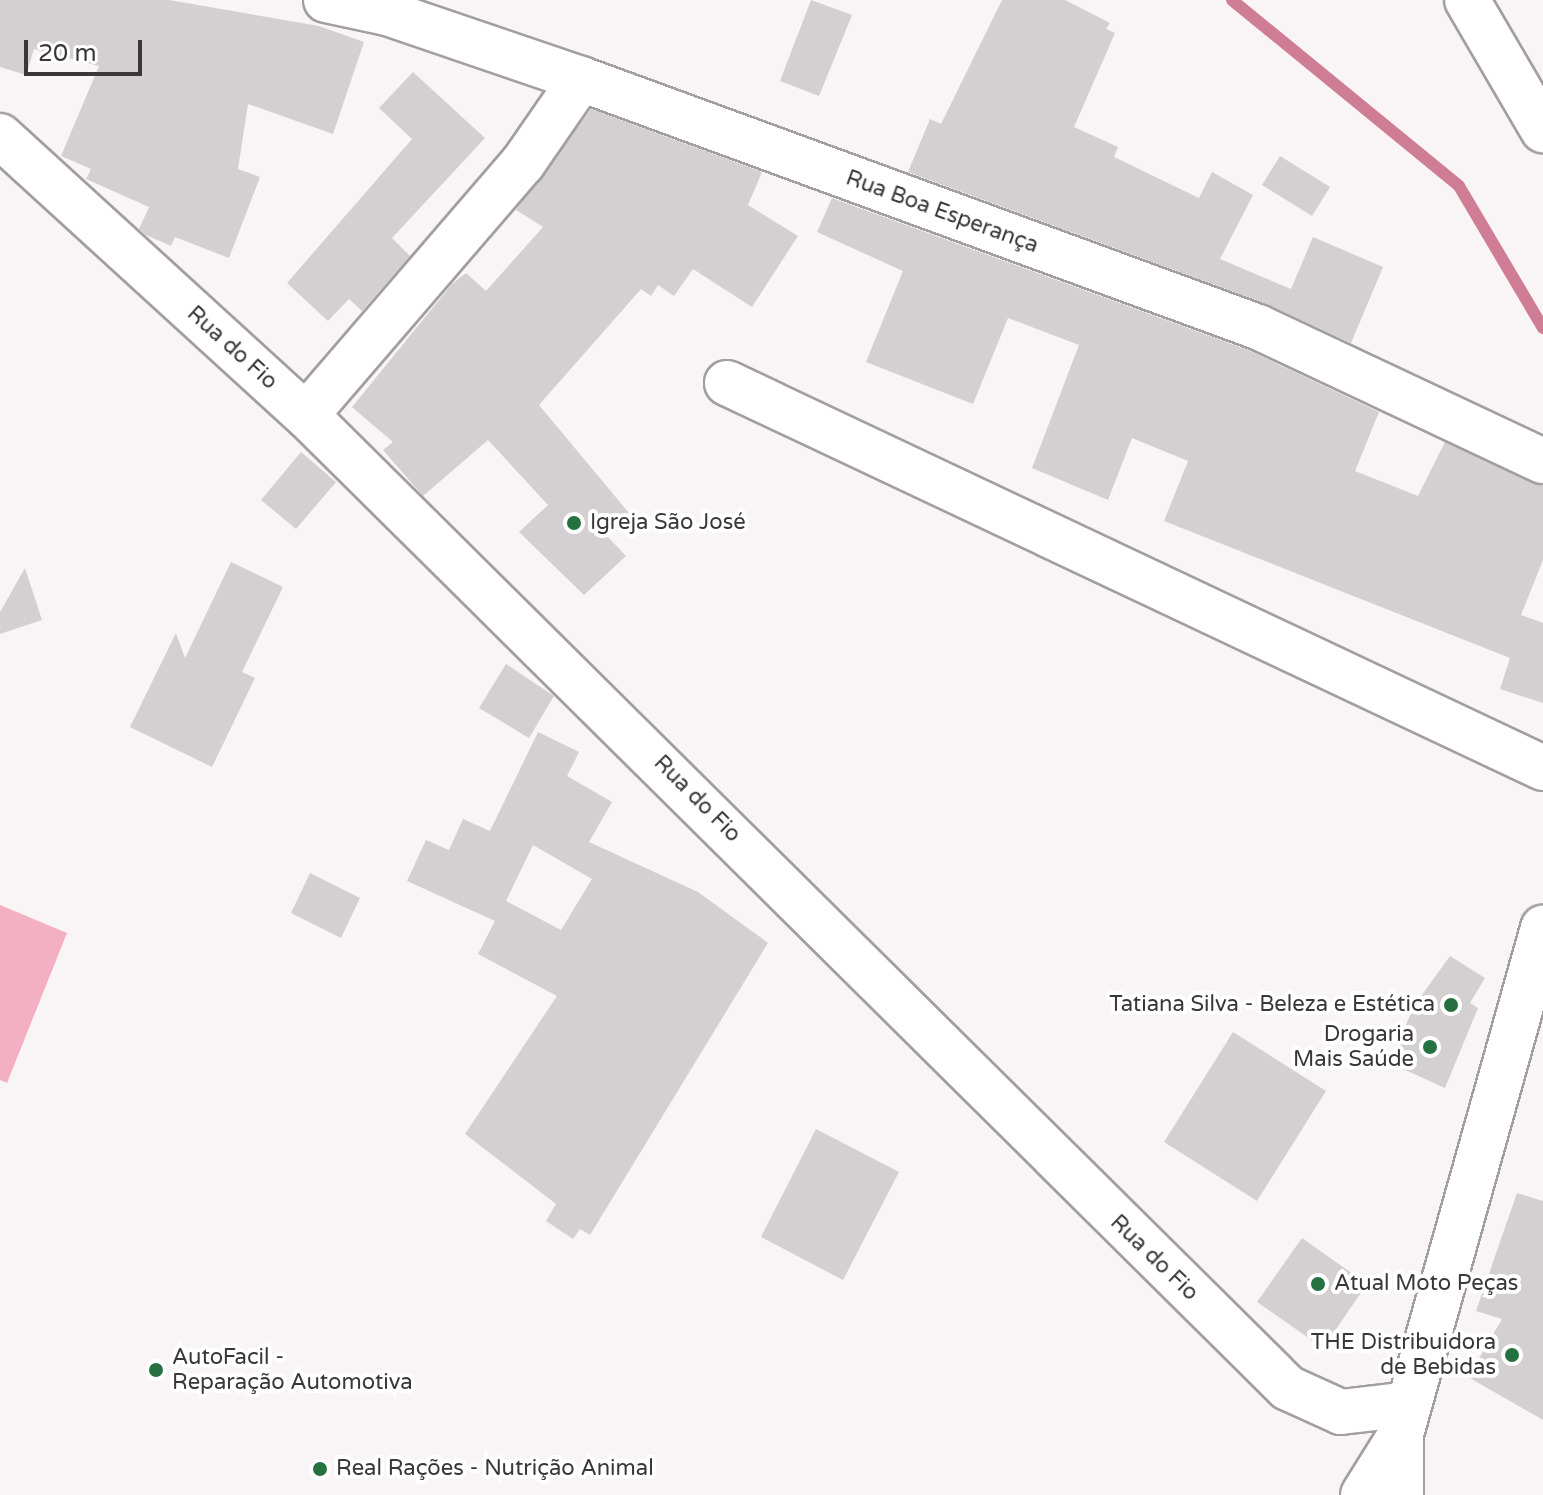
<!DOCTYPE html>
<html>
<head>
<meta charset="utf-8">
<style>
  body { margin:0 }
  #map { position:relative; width:1543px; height:1495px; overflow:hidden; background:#f9f4f5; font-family:"Varela Round",sans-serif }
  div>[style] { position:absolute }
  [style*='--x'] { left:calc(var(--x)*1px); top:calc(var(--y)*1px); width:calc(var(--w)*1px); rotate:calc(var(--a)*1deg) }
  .green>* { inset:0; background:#f3b0c2 }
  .stream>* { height:12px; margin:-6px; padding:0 6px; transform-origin:6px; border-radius:6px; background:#ce7d95 }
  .building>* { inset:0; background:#d4cfd0 }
  .roads { filter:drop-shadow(2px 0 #a39e9f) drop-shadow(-2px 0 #a39e9f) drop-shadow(0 2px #a39e9f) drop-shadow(0 -2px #a39e9f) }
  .street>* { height:44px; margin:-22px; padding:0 22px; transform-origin:22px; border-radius:22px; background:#fff }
  .primary>* { height:44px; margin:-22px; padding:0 22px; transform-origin:22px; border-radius:22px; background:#fff }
  .dots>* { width:22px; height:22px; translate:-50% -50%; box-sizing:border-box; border:4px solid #fff; border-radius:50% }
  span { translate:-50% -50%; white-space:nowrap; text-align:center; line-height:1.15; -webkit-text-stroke:8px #fff; paint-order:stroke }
  .street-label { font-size:22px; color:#393738 }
  .poi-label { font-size:22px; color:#393738 }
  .left { translate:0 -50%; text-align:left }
  .right { translate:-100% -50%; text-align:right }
  .scale { position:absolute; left:24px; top:40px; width:118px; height:36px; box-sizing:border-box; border:4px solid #393738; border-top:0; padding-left:10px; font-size:24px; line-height:28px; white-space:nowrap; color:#393738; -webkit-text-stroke:6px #fff; paint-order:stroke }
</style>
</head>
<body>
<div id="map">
  <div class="green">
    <div style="clip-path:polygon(0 905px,67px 933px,7px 1083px,0 1080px)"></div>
  </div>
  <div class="stream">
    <div style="--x:1232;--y:0;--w:293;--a:39.3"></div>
    <div style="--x:1459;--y:186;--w:165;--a:59.4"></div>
  </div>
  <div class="building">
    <div style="clip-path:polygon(0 0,169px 0,319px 26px,364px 42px,333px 134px,248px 104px,238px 169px,260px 177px,229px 258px,175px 237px,171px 246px,146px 235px,139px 229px,149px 207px,86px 179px,91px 169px,61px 156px,99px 66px,34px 49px,26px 75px,0 67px)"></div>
    <div style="clip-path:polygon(811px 0,852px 15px,819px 96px,780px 81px)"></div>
    <div style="clip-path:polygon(1002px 0,1065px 0,1110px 23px,1106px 29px,1115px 33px,1074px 127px,1118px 147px,1114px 157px,1199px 198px,1212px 172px,1253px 195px,1220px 259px,1291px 289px,1313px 237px,1383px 267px,1351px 343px,1267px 304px,908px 172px,930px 119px,941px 124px)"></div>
    <div style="clip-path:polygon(413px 72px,485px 138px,392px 238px,410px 256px,362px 311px,349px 299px,328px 321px,287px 283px,412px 139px,379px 108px)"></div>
    <div style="clip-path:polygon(591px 109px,762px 172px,748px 205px,798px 236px,752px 307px,693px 269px,674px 296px,658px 285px,651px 296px,641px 289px,539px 405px,629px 513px,606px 535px,626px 556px,584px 595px,519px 532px,548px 505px,488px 440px,423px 496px,383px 450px,393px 442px,352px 407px,452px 284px,466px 273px,486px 291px,543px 227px,516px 210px)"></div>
    <div style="clip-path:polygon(1280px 156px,1330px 187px,1312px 216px,1262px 185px)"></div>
    <div style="clip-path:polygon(832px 198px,1248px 350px,1379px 412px,1355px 471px,1418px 496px,1445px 442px,1543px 486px,1543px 560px,1521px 615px,1543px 623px,1543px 703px,1500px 689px,1510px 658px,1164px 521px,1188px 461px,1132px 438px,1108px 500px,1032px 468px,1079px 345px,1008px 318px,973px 404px,866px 362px,903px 271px,817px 232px)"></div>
    <div style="clip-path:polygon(301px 452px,336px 482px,296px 529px,261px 500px)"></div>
    <div style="clip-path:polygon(231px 562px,283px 587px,242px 672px,255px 678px,212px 767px,130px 727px,176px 633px,185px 658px)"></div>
    <div style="clip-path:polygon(25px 568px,42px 620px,0 634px,0 612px)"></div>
    <div style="clip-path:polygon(506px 664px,554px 696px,529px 738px,479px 708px)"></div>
    <div style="clip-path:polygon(evenodd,538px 732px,579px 752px,567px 776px,612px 802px,589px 842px,698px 892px,768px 943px,590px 1235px,580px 1229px,573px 1239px,546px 1221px,556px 1204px,465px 1134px,557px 996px,478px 954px,495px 921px,407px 881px,426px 840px,449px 850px,463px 819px,490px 831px,538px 732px,533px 845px,592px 879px,561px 930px,506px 901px,533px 845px)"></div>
    <div style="clip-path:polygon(310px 873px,360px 898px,341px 938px,291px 913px)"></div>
    <div style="clip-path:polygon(1450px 956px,1485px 978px,1470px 1003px,1478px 1008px,1445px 1088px,1390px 1063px,1414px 1006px)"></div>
    <div style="clip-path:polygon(1233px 1032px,1326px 1091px,1257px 1201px,1164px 1142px)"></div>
    <div style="clip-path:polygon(816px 1129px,899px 1172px,843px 1280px,761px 1237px)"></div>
    <div style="clip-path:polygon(1517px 1193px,1543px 1201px,1543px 1420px,1468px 1377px,1502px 1319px,1476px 1311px)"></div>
    <div style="clip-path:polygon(1302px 1238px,1367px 1284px,1323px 1348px,1257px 1302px)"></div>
  </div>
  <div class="roads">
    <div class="street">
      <div style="--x:326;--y:0;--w:62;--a:12"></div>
      <div style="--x:387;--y:13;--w:205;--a:18.8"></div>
      <div style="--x:581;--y:79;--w:721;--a:20.12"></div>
      <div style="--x:1258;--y:327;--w:315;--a:25.2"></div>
      <div style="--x:1467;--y:0;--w:151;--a:59.7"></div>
      <div style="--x:0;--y:136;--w:414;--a:42.4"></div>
      <div style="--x:306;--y:415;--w:1382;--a:44.74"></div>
      <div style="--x:1288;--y:1388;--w:58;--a:24.4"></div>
      <div style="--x:1341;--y:1412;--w:68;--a:-6.7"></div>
      <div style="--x:727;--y:383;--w:902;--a:25.26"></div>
      <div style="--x:306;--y:415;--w:333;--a:-49.3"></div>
      <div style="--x:523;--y:163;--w:102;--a:-55.4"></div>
    </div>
    <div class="primary">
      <div style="--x:1363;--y:1495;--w:72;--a:-58.1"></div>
      <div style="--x:1401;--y:1495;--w:61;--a:-90"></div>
      <div style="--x:1401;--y:1434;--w:526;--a:-74.32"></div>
    </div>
  </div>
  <div class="dots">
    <div style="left:574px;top:523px;background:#25713f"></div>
    <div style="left:1451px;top:1005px;background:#25713f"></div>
    <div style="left:1430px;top:1047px;background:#25713f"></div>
    <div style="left:1318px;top:1284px;background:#25713f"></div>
    <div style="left:1512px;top:1355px;background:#25713f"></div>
    <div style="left:156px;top:1370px;background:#25713f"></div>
    <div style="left:320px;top:1469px;background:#25713f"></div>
  </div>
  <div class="street-label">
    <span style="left:942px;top:212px;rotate:20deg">Rua Boa Esperança</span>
    <span style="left:232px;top:348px;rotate:42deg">Rua do Fio</span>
    <span style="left:697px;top:799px;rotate:45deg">Rua do Fio</span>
    <span style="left:1154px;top:1258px;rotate:44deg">Rua do Fio</span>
  </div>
  <div class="poi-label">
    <span class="left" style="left:590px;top:523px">Igreja São José</span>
    <span class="right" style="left:1435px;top:1005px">Tatiana Silva - Beleza e Estética</span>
    <span class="right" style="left:1414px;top:1047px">Drogaria<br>Mais Saúde</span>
    <span class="left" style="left:1334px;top:1284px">Atual Moto Peças</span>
    <span class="right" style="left:1496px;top:1355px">THE Distribuidora<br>de Bebidas</span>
    <span class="left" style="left:172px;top:1370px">AutoFacil -<br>Reparação Automotiva</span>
    <span class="left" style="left:336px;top:1469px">Real Rações - Nutrição Animal</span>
  </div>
  <div class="scale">20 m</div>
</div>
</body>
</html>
